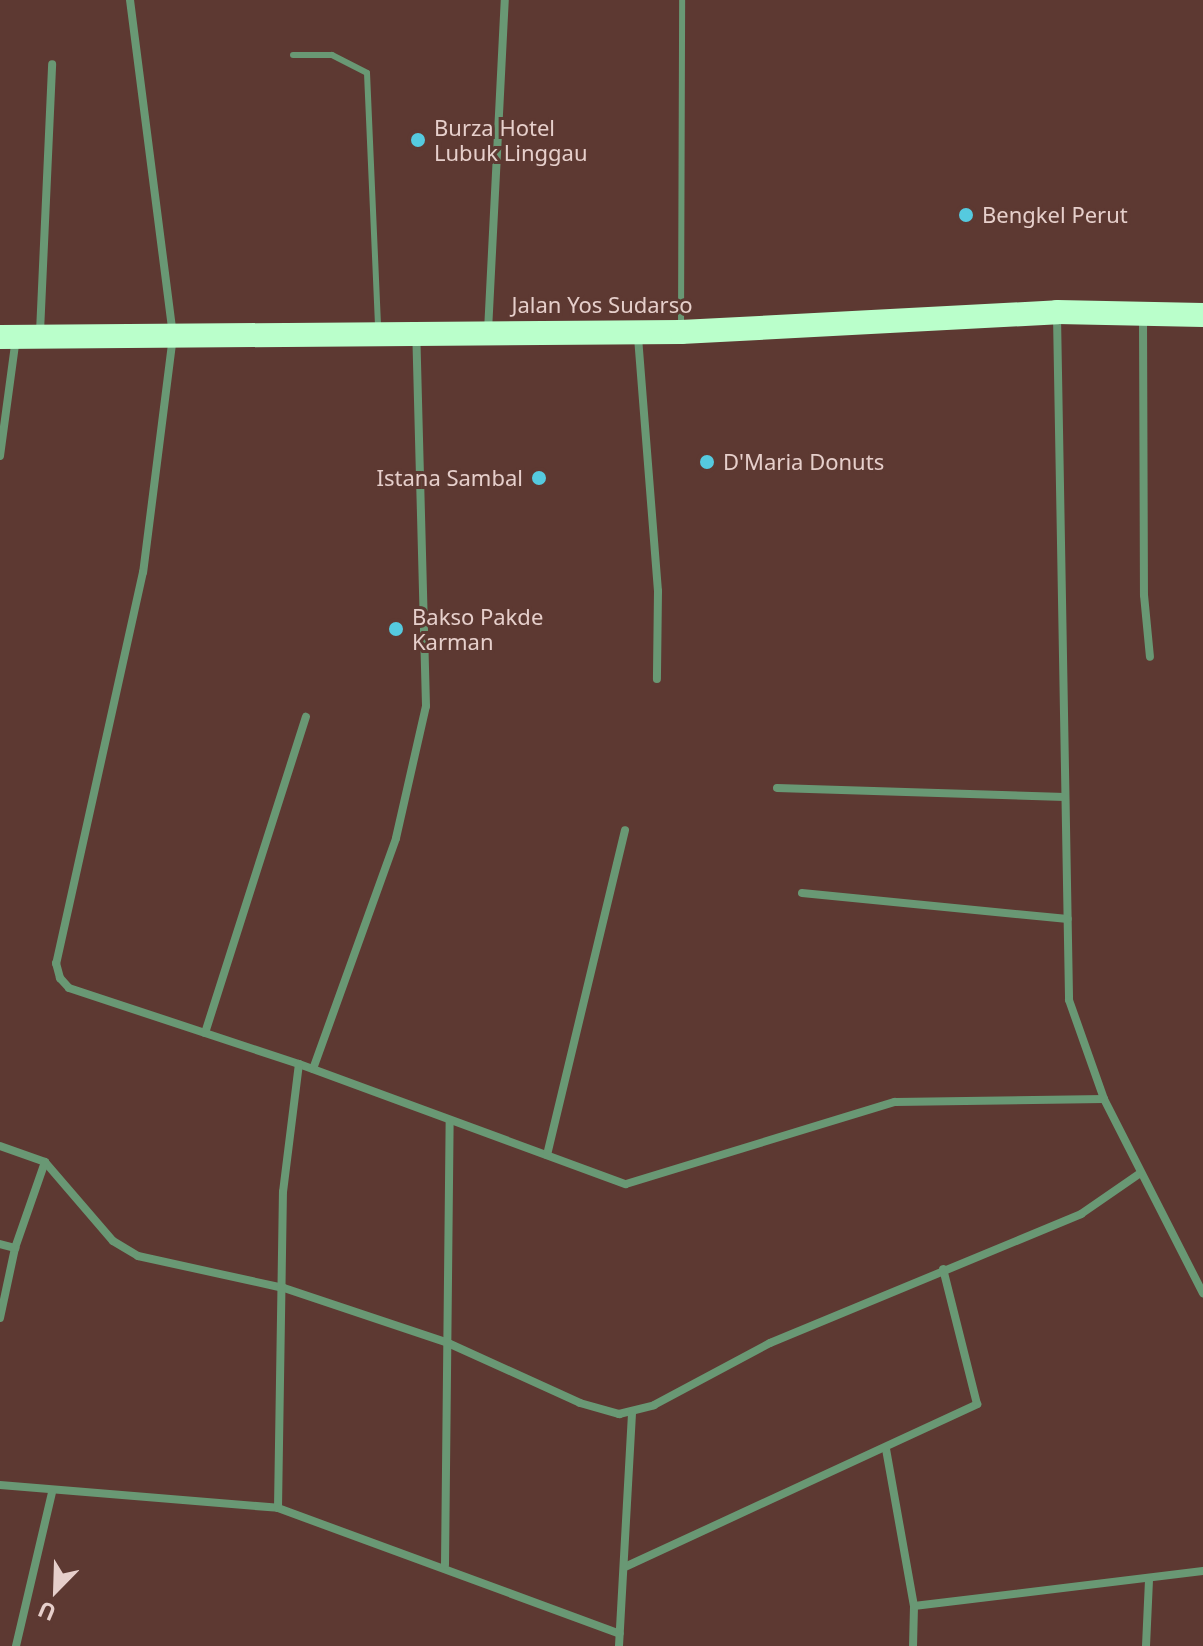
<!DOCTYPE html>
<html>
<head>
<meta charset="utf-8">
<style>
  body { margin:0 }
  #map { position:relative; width:1203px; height:1646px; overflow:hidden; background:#5d3932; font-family:"Noto Sans",sans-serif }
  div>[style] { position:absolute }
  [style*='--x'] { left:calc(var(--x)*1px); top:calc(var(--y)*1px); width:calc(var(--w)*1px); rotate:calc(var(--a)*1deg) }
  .lane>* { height:6px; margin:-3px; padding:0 3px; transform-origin:3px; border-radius:3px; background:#699874 }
  .street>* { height:8px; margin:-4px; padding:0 4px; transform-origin:4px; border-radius:4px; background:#699874 }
  .highway>* { height:24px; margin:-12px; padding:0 12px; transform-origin:12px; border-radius:12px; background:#baffcb }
  .dots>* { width:22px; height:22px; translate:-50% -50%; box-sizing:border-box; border:4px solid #5d3932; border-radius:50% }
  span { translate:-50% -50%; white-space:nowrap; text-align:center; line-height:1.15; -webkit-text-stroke:6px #5d3932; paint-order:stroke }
  .poi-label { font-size:22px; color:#e6cfcb }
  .left { translate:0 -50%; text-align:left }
  .right { translate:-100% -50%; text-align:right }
  .street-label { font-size:22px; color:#e6cfcb }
  .north { position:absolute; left:16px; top:1550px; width:80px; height:80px; -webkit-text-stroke:6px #5d3932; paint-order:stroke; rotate:203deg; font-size:22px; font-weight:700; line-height:32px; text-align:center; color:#e6cfcb }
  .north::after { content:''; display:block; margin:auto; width:28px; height:36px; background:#e6cfcb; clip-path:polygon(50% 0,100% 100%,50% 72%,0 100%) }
</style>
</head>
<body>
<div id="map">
  <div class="lane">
    <div style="--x:293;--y:55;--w:39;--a:0"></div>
    <div style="--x:332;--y:55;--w:39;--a:27"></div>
    <div style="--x:367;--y:73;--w:254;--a:87.5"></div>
    <div style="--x:681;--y:328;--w:328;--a:-89.8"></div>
  </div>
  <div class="street">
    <div style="--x:130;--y:0;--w:339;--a:82.7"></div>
    <div style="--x:173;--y:336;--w:238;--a:97.2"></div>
    <div style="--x:143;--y:572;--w:401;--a:102.5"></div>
    <div style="--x:56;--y:963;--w:16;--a:75"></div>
    <div style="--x:60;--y:978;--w:13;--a:48"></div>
    <div style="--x:69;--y:988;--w:242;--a:18.3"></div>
    <div style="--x:299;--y:1064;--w:348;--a:20.2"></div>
    <div style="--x:626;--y:1184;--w:281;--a:-17"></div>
    <div style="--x:895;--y:1102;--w:209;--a:-0.8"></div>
    <div style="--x:1057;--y:316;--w:684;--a:88.99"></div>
    <div style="--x:1069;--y:1000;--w:105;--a:70.5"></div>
    <div style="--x:1104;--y:1099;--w:218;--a:63"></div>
    <div style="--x:1143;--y:317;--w:278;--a:89.8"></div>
    <div style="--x:1144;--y:595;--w:62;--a:84.5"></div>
    <div style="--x:488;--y:331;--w:331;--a:-87.1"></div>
    <div style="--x:40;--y:332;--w:268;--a:-87.4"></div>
    <div style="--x:638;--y:337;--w:255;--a:85.5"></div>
    <div style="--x:658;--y:591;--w:88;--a:90.7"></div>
    <div style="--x:0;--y:456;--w:119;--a:-82.3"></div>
    <div style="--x:777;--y:788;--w:288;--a:1.8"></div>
    <div style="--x:802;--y:893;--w:267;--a:5.6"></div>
    <div style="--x:205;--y:1033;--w:332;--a:-72.3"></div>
    <div style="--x:313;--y:1069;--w:245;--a:-70.2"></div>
    <div style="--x:396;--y:838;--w:135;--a:-77.2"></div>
    <div style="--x:426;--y:706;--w:371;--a:-91.5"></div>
    <div style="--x:0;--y:1146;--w:48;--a:19.6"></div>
    <div style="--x:45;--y:1162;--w:104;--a:49.3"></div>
    <div style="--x:113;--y:1241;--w:29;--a:31"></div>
    <div style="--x:138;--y:1256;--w:149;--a:12.4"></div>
    <div style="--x:284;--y:1288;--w:173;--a:18.5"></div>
    <div style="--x:448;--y:1343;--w:145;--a:24.4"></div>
    <div style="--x:580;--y:1403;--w:41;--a:15.8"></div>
    <div style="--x:619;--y:1414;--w:36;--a:-14"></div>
    <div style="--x:654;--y:1405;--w:132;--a:-28.1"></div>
    <div style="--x:770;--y:1343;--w:337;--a:-22.5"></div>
    <div style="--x:1081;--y:1214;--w:70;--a:-34.6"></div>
    <div style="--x:547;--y:1155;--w:334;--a:-76.5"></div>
    <div style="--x:0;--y:1244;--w:16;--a:15"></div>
    <div style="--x:0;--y:1318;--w:72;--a:-77.9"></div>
    <div style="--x:15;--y:1248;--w:91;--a:-70.8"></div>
    <div style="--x:886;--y:1449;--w:159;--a:79.9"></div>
    <div style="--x:914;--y:1606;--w:40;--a:91.4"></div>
    <div style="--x:0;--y:1485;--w:279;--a:4.7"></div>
    <div style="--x:278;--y:1508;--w:364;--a:20.2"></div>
    <div style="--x:278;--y:1508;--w:316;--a:-89.1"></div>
    <div style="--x:283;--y:1192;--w:129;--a:-82.9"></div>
    <div style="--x:445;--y:1565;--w:445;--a:-89.4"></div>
    <div style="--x:627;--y:1566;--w:386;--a:-24.8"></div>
    <div style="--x:977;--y:1404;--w:139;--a:-104.1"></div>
    <div style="--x:914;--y:1606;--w:291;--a:-6.9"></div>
    <div style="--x:16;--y:1646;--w:157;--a:-76.8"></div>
    <div style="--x:619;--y:1646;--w:234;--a:-86.8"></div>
    <div style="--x:1146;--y:1646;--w:66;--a:-87.4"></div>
  </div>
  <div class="highway">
    <div style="--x:0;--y:337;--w:681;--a:-0.42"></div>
    <div style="--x:681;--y:332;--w:377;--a:-3"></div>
    <div style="--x:1057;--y:312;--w:146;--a:1.2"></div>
  </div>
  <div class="dots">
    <div style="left:418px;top:140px;background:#55cadf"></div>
    <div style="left:966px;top:215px;background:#55cadf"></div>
    <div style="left:707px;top:462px;background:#55cadf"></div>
    <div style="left:539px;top:478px;background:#55cadf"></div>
    <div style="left:396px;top:629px;background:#55cadf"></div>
  </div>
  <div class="poi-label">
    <span class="left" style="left:434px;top:140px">Burza Hotel<br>Lubuk Linggau</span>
    <span class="left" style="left:982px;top:215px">Bengkel Perut</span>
    <span class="left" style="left:723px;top:462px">D'Maria Donuts</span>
    <span class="right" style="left:523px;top:478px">Istana Sambal</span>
    <span class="left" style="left:412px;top:629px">Bakso Pakde<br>Karman</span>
  </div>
  <div class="street-label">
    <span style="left:602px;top:305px">Jalan Yos Sudarso</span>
  </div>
  <div class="north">U</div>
</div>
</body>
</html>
